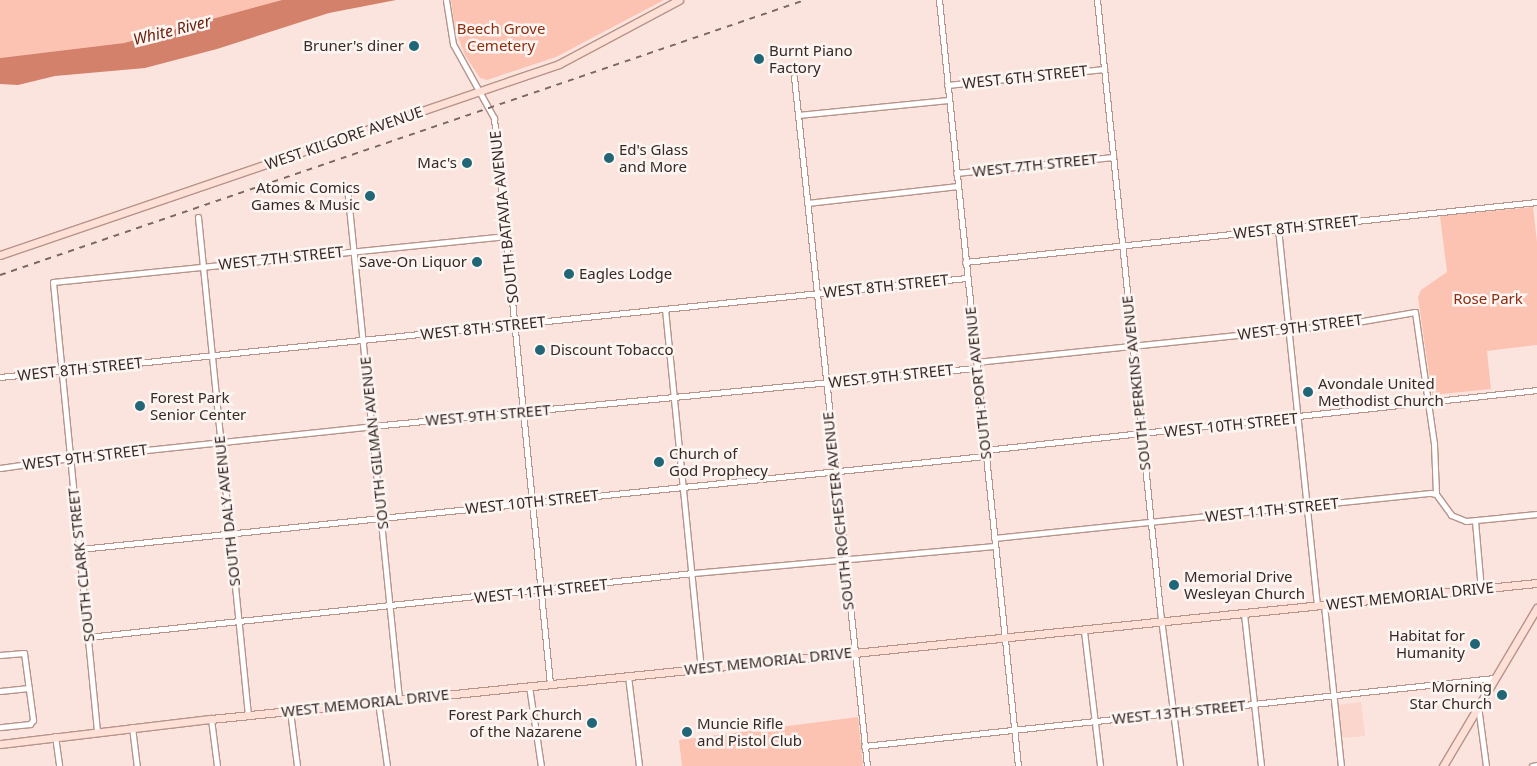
<!DOCTYPE html>
<html>
<head>
<meta charset="utf-8">
<style>
  body { margin:0 }
  #map { position:relative; width:1537px; height:766px; overflow:hidden; background:#fae4dd; font-family:"Noto Sans",sans-serif }
  div>[style] { position:absolute }
  [style*='--x'] { left:calc(var(--x)*1px); top:calc(var(--y)*1px); width:calc(var(--w)*1px); rotate:calc(var(--a)*1deg) }
  .built>* { inset:0; background:#fad6cc }
  .green>* { inset:0; background:#fcc3b3 }
  .water>* { inset:0; background:#d4816b }
  .roads { filter:drop-shadow(1px 0 #b6948a) drop-shadow(-1px 0 #b6948a) drop-shadow(0 1px #b6948a) drop-shadow(0 -1px #b6948a) }
  .street>* { height:5px; margin:-2.5px; padding:0 2.5px; transform-origin:2.5px; border-radius:2.5px; background:#fff }
  .secondary>* { height:7px; margin:-3.5px; padding:0 3.5px; transform-origin:3.5px; border-radius:3.5px; background:#fee0d7 }
  .rail>* { height:2px; margin-top:-1px; transform-origin:0; background:repeating-linear-gradient(90deg,#786762 0 6px,transparent 0 12px) }
  .dots>* { width:14px; height:14px; translate:-50% -50%; box-sizing:border-box; border:2px solid #fcf5f2; border-radius:50% }
  span { translate:-50% -50%; white-space:nowrap; text-align:center; line-height:1.15; -webkit-text-stroke:5px #fcf5f2; paint-order:stroke }
  .park-label { font-size:15px; color:#8f2d10 }
  .poi-label { font-size:15px; color:#372925 }
  .right { translate:-100% -50%; text-align:right }
  .left { translate:0 -50%; text-align:left }
  .street-label { font-size:15px; color:#372925 }
  .water-label { font-size:16px; color:#6a1f0a; font-style:italic }
</style>
</head>
<body>
<div id="map">
  <div class="built">
    <div style="clip-path:polygon(1361px 702px,1365px 736px,1342px 738px,1338px 705px)"></div>
  </div>
  <div class="green">
    <div style="clip-path:polygon(0 0,282px 0,124px 43px,0 58px)"></div>
    <div style="clip-path:polygon(451px 0,664px 0,556px 57px,487px 80px,480px 78px,465px 55px,455px 29px)"></div>
    <div style="clip-path:polygon(1533px 207px,1537px 242px,1537px 345px,1487px 351px,1491px 389px,1432px 395px,1418px 297px,1421px 290px,1447px 272px,1440px 216px)"></div>
    <div style="clip-path:polygon(858px 717px,863px 766px,682px 766px,679px 740px)"></div>
  </div>
  <div class="water">
    <div style="clip-path:polygon(282px 0,396px 0,329px 13px,217px 49px,145px 68px,55px 76px,18px 85px,0 84px,0 58px,124px 43px)"></div>
  </div>
  <div class="roads">
    <div class="street">
      <div style="--x:446;--y:0;--w:45;--a:81"></div>
      <div style="--x:453;--y:44;--w:85;--a:61"></div>
      <div style="--x:494;--y:118;--w:569;--a:84.35"></div>
      <div style="--x:939;--y:0;--w:770;--a:84.11"></div>
      <div style="--x:1097;--y:0;--w:614;--a:84.11"></div>
      <div style="--x:1160;--y:611;--w:156;--a:82.6"></div>
      <div style="--x:794;--y:77;--w:693;--a:83.95"></div>
      <div style="--x:947;--y:85;--w:158;--a:-5.8"></div>
      <div style="--x:798;--y:115;--w:151;--a:-5.7"></div>
      <div style="--x:956;--y:173;--w:158;--a:-5.8"></div>
      <div style="--x:347;--y:187;--w:515;--a:84.2"></div>
      <div style="--x:807;--y:203;--w:152;--a:-6.4"></div>
      <div style="--x:198;--y:217;--w:501;--a:84.27"></div>
      <div style="--x:1278;--y:228;--w:380;--a:84.1"></div>
      <div style="--x:965;--y:262;--w:575;--a:-5.99"></div>
      <div style="--x:665;--y:309;--w:361;--a:84.3"></div>
      <div style="--x:976;--y:362;--w:377;--a:-5.9"></div>
      <div style="--x:1351;--y:323;--w:65;--a:-9.8"></div>
      <div style="--x:1415;--y:312;--w:133;--a:81.8"></div>
      <div style="--x:1434;--y:444;--w:50;--a:87.7"></div>
      <div style="--x:0;--y:377;--w:971;--a:-5.85"></div>
      <div style="--x:985;--y:450;--w:555;--a:-6.2"></div>
      <div style="--x:0;--y:468;--w:71;--a:-8.1"></div>
      <div style="--x:70;--y:458;--w:304;--a:-6"></div>
      <div style="--x:372;--y:426;--w:607;--a:-5.49"></div>
      <div style="--x:1475;--y:521;--w:68;--a:85"></div>
      <div style="--x:994;--y:538;--w:439;--a:-5.9"></div>
      <div style="--x:1431;--y:493;--w:5;--a:11"></div>
      <div style="--x:1436;--y:494;--w:26;--a:54"></div>
      <div style="--x:1451;--y:515;--w:16;--a:22"></div>
      <div style="--x:1466;--y:521;--w:71;--a:-5.6"></div>
      <div style="--x:80;--y:549;--w:910;--a:-5.87"></div>
      <div style="--x:1324;--y:605;--w:162;--a:84"></div>
      <div style="--x:1244;--y:614;--w:153;--a:83.6"></div>
      <div style="--x:1084;--y:631;--w:136;--a:83.2"></div>
      <div style="--x:88;--y:637;--w:608;--a:-6.04"></div>
      <div style="--x:693;--y:573;--w:303;--a:-5.1"></div>
      <div style="--x:0;--y:655;--w:24;--a:-5"></div>
      <div style="--x:24;--y:653;--w:68;--a:82.3"></div>
      <div style="--x:33;--y:720;--w:5;--a:127"></div>
      <div style="--x:30;--y:724;--w:30;--a:174"></div>
      <div style="--x:628;--y:676;--w:91;--a:83"></div>
      <div style="--x:529;--y:686;--w:81;--a:81.5"></div>
      <div style="--x:0;--y:691;--w:29;--a:-6"></div>
      <div style="--x:378;--y:702;--w:65;--a:82"></div>
      <div style="--x:1478;--y:706;--w:61;--a:82.4"></div>
      <div style="--x:290;--y:711;--w:55;--a:82.7"></div>
      <div style="--x:211;--y:719;--w:47;--a:82.7"></div>
      <div style="--x:132;--y:727;--w:39;--a:83"></div>
      <div style="--x:97;--y:731;--w:451;--a:-95.6"></div>
      <div style="--x:53;--y:282;--w:456;--a:-5.8"></div>
      <div style="--x:55;--y:736;--w:30;--a:82"></div>
      <div style="--x:864;--y:746;--w:634;--a:-6.16"></div>
      <div style="--x:1532;--y:766;--w:5;--a:-11"></div>
    </div>
    <div class="secondary">
      <div style="--x:0;--y:255;--w:591;--a:-18.86"></div>
      <div style="--x:559;--y:64;--w:136;--a:-28.1"></div>
      <div style="--x:0;--y:744;--w:212;--a:-6.8"></div>
      <div style="--x:211;--y:719;--w:1333;--a:-5.86"></div>
      <div style="--x:1443;--y:766;--w:184;--a:-59.3"></div>
    </div>
  </div>
  <div class="rail">
    <div style="--x:0;--y:275;--w:851;--a:-18.86"></div>
  </div>
  <div class="dots">
    <div style="left:414px;top:46px;background:#206676"></div>
    <div style="left:759px;top:59px;background:#206676"></div>
    <div style="left:609px;top:158px;background:#206676"></div>
    <div style="left:467px;top:163px;background:#206676"></div>
    <div style="left:370px;top:196px;background:#206676"></div>
    <div style="left:477px;top:262px;background:#206676"></div>
    <div style="left:569px;top:274px;background:#206676"></div>
    <div style="left:540px;top:350px;background:#206676"></div>
    <div style="left:1308px;top:392px;background:#206676"></div>
    <div style="left:140px;top:406px;background:#206676"></div>
    <div style="left:659px;top:462px;background:#206676"></div>
    <div style="left:1174px;top:585px;background:#206676"></div>
    <div style="left:1475px;top:644px;background:#206676"></div>
    <div style="left:1502px;top:695px;background:#206676"></div>
    <div style="left:592px;top:723px;background:#206676"></div>
    <div style="left:687px;top:732px;background:#206676"></div>
  </div>
  <div class="park-label">
    <span style="left:501px;top:37px">Beech Grove<br>Cemetery</span>
    <span style="left:1488px;top:299px">Rose Park</span>
  </div>
  <div class="poi-label">
    <span class="right" style="left:404px;top:46px">Bruner's diner</span>
    <span class="left" style="left:769px;top:59px">Burnt Piano<br>Factory</span>
    <span class="left" style="left:619px;top:158px">Ed's Glass<br>and More</span>
    <span class="right" style="left:457px;top:163px">Mac's</span>
    <span class="right" style="left:360px;top:196px">Atomic Comics<br>Games &amp; Music</span>
    <span class="right" style="left:467px;top:262px">Save-On Liquor</span>
    <span class="left" style="left:579px;top:274px">Eagles Lodge</span>
    <span class="left" style="left:550px;top:350px">Discount Tobacco</span>
    <span class="left" style="left:1318px;top:392px">Avondale United<br>Methodist Church</span>
    <span class="left" style="left:150px;top:406px">Forest Park<br>Senior Center</span>
    <span class="left" style="left:669px;top:462px">Church of<br>God Prophecy</span>
    <span class="left" style="left:1184px;top:585px">Memorial Drive<br>Wesleyan Church</span>
    <span class="right" style="left:1465px;top:644px">Habitat for<br>Humanity</span>
    <span class="right" style="left:1492px;top:695px">Morning<br>Star Church</span>
    <span class="right" style="left:582px;top:723px">Forest Park Church<br>of the Nazarene</span>
    <span class="left" style="left:697px;top:732px">Muncie Rifle<br>and Pistol Club</span>
  </div>
  <div class="street-label">
    <span style="left:1025px;top:77px;rotate:-6deg">WEST 6TH STREET</span>
    <span style="left:344px;top:138px;rotate:-19deg">WEST KILGORE AVENUE</span>
    <span style="left:1035px;top:165px;rotate:-6deg">WEST 7TH STREET</span>
    <span style="left:504px;top:217px;rotate:-96deg">SOUTH BATAVIA AVENUE</span>
    <span style="left:1296px;top:227px;rotate:-6deg">WEST 8TH STREET</span>
    <span style="left:281px;top:258px;rotate:-6deg">WEST 7TH STREET</span>
    <span style="left:886px;top:286px;rotate:-6deg">WEST 8TH STREET</span>
    <span style="left:1300px;top:327px;rotate:-7deg">WEST 9TH STREET</span>
    <span style="left:483px;top:328px;rotate:-6deg">WEST 8TH STREET</span>
    <span style="left:80px;top:369px;rotate:-6deg">WEST 8TH STREET</span>
    <span style="left:891px;top:376px;rotate:-6deg">WEST 9TH STREET</span>
    <span style="left:978px;top:383px;rotate:-96deg">SOUTH PORT AVENUE</span>
    <span style="left:1136px;top:383px;rotate:-96deg">SOUTH PERKINS AVENUE</span>
    <span style="left:488px;top:415px;rotate:-5deg">WEST 9TH STREET</span>
    <span style="left:1231px;top:425px;rotate:-6deg">WEST 10TH STREET</span>
    <span style="left:374px;top:443px;rotate:-96deg">SOUTH GILMAN AVENUE</span>
    <span style="left:85px;top:457px;rotate:-7deg">WEST 9TH STREET</span>
    <span style="left:532px;top:502px;rotate:-6deg">WEST 10TH STREET</span>
    <span style="left:1272px;top:510px;rotate:-6deg">WEST 11TH STREET</span>
    <span style="left:227px;top:511px;rotate:-96deg">SOUTH DALY AVENUE</span>
    <span style="left:838px;top:511px;rotate:-96deg">SOUTH ROCHESTER AVENUE</span>
    <span style="left:81px;top:565px;rotate:-96deg">SOUTH CLARK STREET</span>
    <span style="left:541px;top:591px;rotate:-6deg">WEST 11TH STREET</span>
    <span style="left:1410px;top:596px;rotate:-6deg">WEST MEMORIAL DRIVE</span>
    <span style="left:768px;top:661px;rotate:-6deg">WEST MEMORIAL DRIVE</span>
    <span style="left:365px;top:703px;rotate:-6deg">WEST MEMORIAL DRIVE</span>
    <span style="left:1179px;top:712px;rotate:-6deg">WEST 13TH STREET</span>
  </div>
  <div class="water-label">
    <span style="left:172px;top:30px;rotate:-14deg">White River</span>
  </div>
</div>
</body>
</html>
